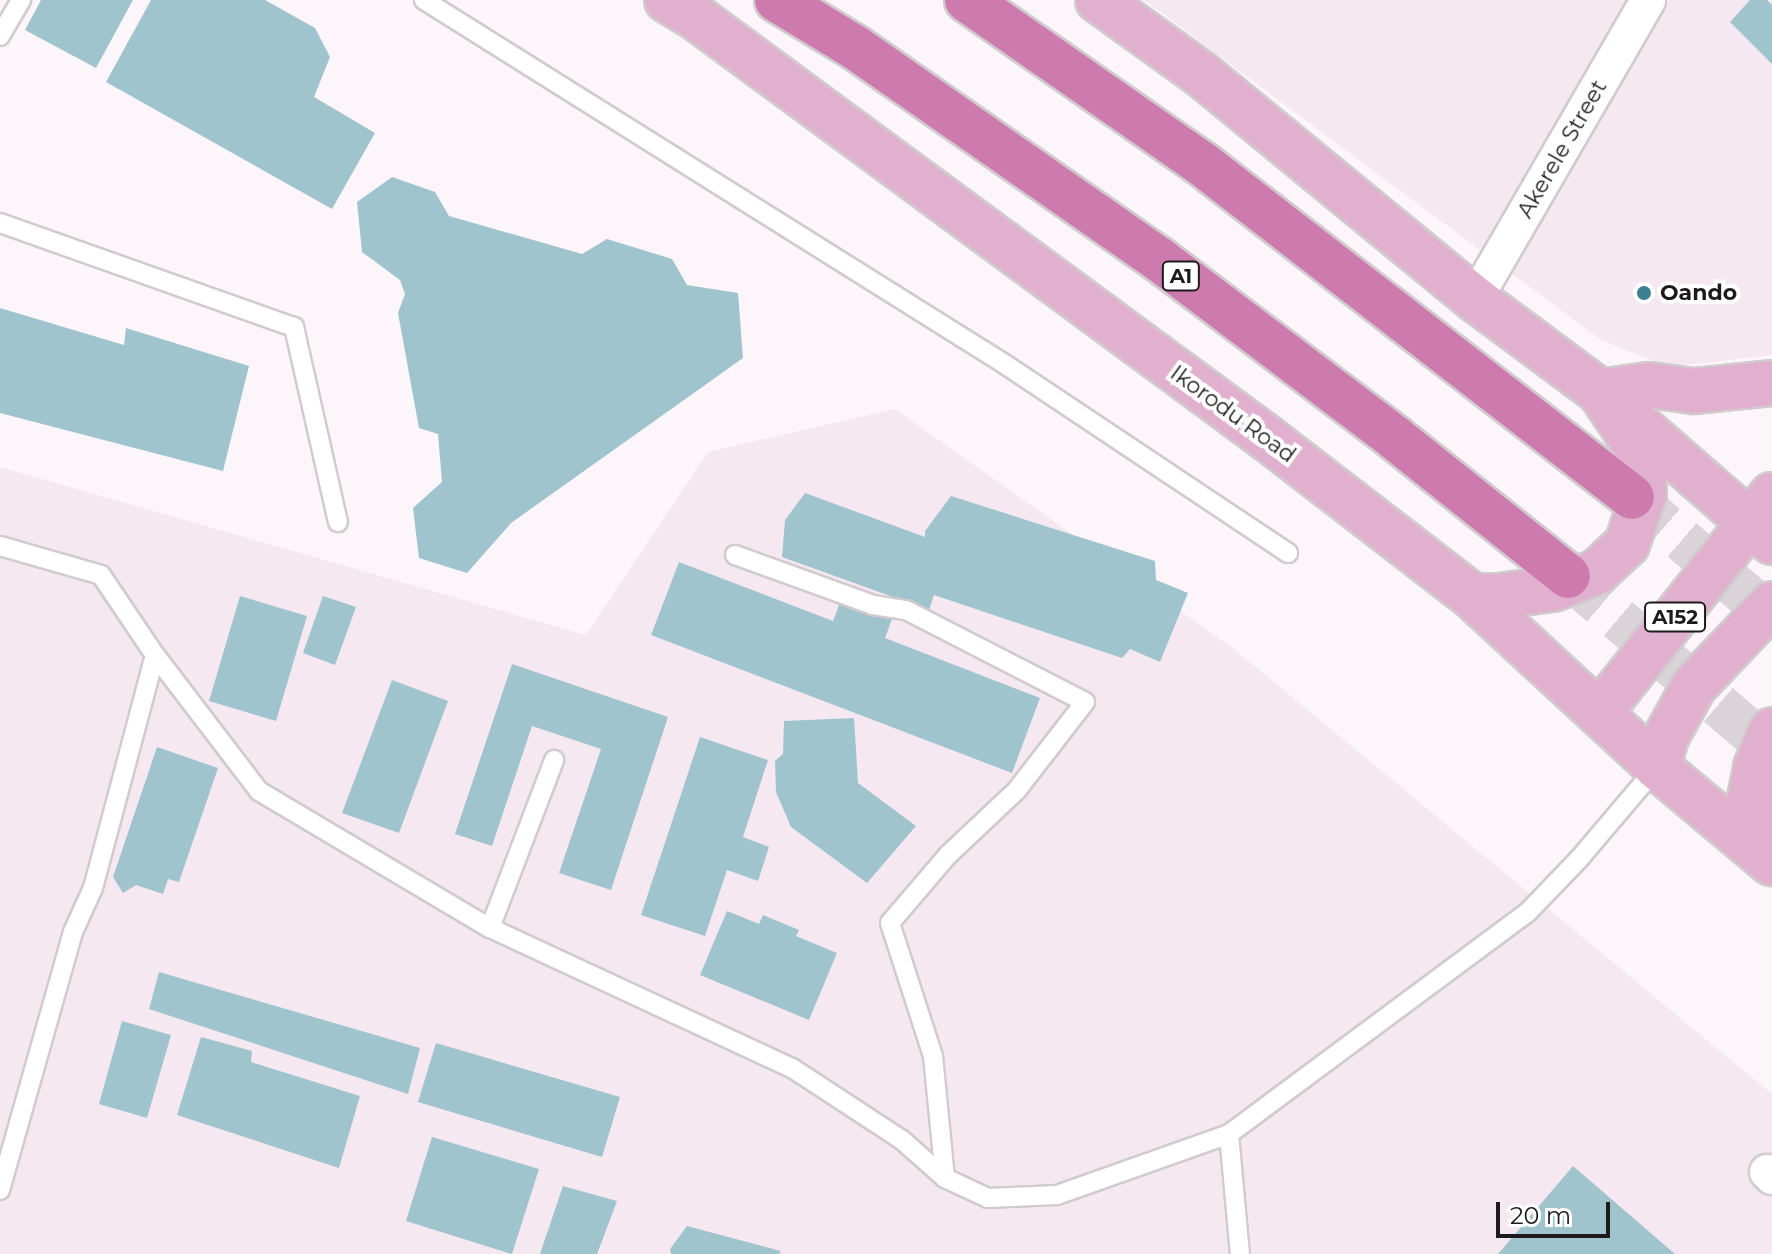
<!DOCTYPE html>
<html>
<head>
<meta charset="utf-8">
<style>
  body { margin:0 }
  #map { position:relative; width:1772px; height:1254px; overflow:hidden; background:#fcf5f9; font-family:Montserrat,sans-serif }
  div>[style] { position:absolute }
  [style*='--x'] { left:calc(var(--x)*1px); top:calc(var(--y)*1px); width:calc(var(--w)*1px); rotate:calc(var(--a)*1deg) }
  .built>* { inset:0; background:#f6e8f0 }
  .building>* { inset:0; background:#9fc4cd }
  .motorway-tunnel>* { height:44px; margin-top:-22px; transform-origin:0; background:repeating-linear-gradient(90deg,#dad4d8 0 44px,transparent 0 66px) }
  .roads { filter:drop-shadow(2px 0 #d1cbce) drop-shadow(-2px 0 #d1cbce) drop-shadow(0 2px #d1cbce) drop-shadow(0 -2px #d1cbce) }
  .service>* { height:18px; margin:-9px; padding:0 9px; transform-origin:9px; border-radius:9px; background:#fff }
  .minor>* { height:34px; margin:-17px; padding:0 17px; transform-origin:17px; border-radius:17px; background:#fff }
  .primary>* { height:44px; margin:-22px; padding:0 22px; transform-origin:22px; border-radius:22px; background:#e1b0ce }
  .motorway>* { height:44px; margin:-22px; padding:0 22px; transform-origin:22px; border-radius:22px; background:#cd7bae }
  .dots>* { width:22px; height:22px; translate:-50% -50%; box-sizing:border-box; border:4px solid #fff; border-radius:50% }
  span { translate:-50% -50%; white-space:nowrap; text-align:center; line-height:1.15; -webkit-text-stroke:8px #fff; paint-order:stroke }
  .shield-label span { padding:2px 6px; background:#fff; border:2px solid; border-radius:6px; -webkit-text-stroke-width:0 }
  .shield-label { font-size:20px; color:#1c1a1b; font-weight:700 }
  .street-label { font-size:22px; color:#1c1a1b }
  .poi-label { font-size:22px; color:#1c1a1b; font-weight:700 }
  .left { translate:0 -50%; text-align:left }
  .scale { position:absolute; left:1496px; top:1202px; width:114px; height:36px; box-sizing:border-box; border:4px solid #1c1a1b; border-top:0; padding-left:10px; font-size:24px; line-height:28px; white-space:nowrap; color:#1c1a1b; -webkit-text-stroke:6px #fff; paint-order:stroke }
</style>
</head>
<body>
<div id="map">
  <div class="built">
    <div style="clip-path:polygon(1144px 0,1772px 0,1772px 355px,1668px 367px,1601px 340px)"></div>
    <div style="clip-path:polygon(895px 409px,1234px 649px,1772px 1094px,1772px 1254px,0 1254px,0 467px,586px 635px,708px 452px)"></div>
  </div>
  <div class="building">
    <div style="clip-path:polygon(41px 0,133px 0,96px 68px,25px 30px)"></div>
    <div style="clip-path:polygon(151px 0,265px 0,315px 28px,330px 57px,314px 97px,375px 133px,332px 209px,106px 82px)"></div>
    <div style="clip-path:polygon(1750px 0,1767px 0,1772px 5px,1772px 64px,1730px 22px)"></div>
    <div style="clip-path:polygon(392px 177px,435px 192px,449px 216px,582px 254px,607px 239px,672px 259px,687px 285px,738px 293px,743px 358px,511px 523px,467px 573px,419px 558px,413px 508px,442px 482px,438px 434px,419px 428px,398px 313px,405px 294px,400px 280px,362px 252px,357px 202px)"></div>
    <div style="clip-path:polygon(0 308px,124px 345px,126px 328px,249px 366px,223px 471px,0 413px)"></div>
    <div style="clip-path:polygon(805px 493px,925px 537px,925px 531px,951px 496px,1155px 561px,1156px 580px,1188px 593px,1160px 662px,1130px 649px,1122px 658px,934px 595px,929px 610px,782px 557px,785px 520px)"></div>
    <div style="clip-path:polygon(679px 562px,833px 621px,841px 600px,892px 619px,885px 638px,1040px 698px,1012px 773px,651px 635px)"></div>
    <div style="clip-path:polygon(240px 596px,307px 616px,276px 721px,209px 701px)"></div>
    <div style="clip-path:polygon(323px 596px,356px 607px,335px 665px,303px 653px)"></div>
    <div style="clip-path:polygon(512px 664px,668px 717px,611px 890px,559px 873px,601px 749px,532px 726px,492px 846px,455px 834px)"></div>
    <div style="clip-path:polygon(392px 680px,448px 701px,399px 833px,342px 813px)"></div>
    <div style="clip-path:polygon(854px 718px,858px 783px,916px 826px,867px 883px,791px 827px,776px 792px,775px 761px,783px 754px,784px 721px)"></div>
    <div style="clip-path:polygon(700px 737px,768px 760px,743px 837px,769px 847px,758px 881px,727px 870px,705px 936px,641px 915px)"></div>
    <div style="clip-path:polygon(157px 747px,218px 768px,179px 882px,168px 879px,163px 894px,136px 885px,123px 893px,113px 877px)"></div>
    <div style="clip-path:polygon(727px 911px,759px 924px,763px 915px,799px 930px,796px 936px,837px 953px,809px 1020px,700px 975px)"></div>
    <div style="clip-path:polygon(159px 972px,420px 1048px,408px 1094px,149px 1009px)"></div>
    <div style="clip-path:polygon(122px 1021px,171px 1035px,147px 1118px,99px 1104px)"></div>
    <div style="clip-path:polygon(201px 1037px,252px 1051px,251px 1062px,360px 1096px,339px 1168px,177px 1115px)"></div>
    <div style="clip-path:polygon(436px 1043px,620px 1097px,602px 1157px,418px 1102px)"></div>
    <div style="clip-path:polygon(432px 1137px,539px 1169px,512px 1254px,406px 1221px)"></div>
    <div style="clip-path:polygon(1573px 1166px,1675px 1254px,1498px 1254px)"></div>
    <div style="clip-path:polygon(563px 1186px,617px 1201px,597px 1254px,540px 1254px)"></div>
    <div style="clip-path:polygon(687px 1226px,781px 1251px,779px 1254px,671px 1254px,670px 1249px)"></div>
  </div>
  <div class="motorway-tunnel">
    <div style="--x:1632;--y:497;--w:184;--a:40.6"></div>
    <div style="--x:1568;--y:576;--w:269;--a:40.6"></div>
  </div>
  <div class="roads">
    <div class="service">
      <div style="--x:424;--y:0;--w:687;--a:32.09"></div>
      <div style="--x:1006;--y:365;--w:339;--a:33.7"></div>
      <div style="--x:0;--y:36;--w:42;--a:-59.7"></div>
      <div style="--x:0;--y:223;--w:312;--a:19.5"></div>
      <div style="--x:294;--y:327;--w:200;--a:77.3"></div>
      <div style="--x:0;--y:546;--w:105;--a:16"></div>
      <div style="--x:101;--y:575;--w:97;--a:56"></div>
      <div style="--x:735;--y:555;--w:147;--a:19.9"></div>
      <div style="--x:873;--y:605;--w:33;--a:9"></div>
      <div style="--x:906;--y:610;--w:201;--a:27.2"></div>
      <div style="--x:1085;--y:702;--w:111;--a:127.7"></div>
      <div style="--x:1017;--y:790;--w:95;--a:136.7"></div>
      <div style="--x:948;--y:855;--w:89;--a:130.5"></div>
      <div style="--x:890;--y:923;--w:140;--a:72.1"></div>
      <div style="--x:933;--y:1056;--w:123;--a:84.4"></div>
      <div style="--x:490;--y:928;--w:180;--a:-69.1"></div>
      <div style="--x:1229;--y:1134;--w:121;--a:84.8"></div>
      <div style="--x:0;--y:1190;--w:268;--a:-74.2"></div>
      <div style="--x:73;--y:932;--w:48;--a:-65.6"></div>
      <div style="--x:93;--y:888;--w:241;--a:-75.1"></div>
      <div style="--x:155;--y:655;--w:171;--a:52.6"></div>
      <div style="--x:259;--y:791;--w:269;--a:30.7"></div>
      <div style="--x:490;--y:928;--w:333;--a:24.9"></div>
      <div style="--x:792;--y:1068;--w:131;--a:33.2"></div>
      <div style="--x:902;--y:1140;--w:57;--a:41.5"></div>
      <div style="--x:945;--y:1178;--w:47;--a:24.9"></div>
      <div style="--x:988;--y:1198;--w:69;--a:-2.5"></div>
      <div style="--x:1057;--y:1195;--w:182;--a:-19.5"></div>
      <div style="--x:1229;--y:1134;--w:371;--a:-36.6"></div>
      <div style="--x:1527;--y:913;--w:75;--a:-46.1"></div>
      <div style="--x:1579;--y:859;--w:121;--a:-49.7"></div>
    </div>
    <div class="minor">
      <div style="--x:1475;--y:299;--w:345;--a:-59.9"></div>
      <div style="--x:1767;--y:1172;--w:7;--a:45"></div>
    </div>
    <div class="primary">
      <div style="--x:667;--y:0;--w:31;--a:31"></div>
      <div style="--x:694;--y:16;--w:712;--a:36.37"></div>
      <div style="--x:1267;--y:438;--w:259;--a:37.6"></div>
      <div style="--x:1472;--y:596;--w:252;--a:42.7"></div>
      <div style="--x:1657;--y:767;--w:150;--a:39.9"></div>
      <div style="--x:1098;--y:0;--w:127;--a:35.7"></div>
      <div style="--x:1201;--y:74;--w:355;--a:39.4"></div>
      <div style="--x:1475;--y:299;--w:156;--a:36.6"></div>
      <div style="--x:1600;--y:392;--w:228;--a:41.1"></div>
      <div style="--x:1472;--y:596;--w:27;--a:0"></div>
      <div style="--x:1499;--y:596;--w:54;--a:-7.4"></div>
      <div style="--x:1553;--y:589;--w:47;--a:-21.1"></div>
      <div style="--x:1597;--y:572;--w:41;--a:-43"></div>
      <div style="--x:1627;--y:544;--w:53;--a:-71.2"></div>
      <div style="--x:1644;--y:494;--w:27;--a:-90"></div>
      <div style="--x:1644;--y:467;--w:35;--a:-115"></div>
      <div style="--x:1629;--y:435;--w:52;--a:-124"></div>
      <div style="--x:1600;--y:392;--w:49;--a:-8.1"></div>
      <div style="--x:1649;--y:385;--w:45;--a:7.6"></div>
      <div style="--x:1694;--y:391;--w:78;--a:-5.9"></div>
      <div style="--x:1600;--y:712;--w:277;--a:-51.6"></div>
      <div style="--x:1657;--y:767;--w:31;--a:-73"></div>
      <div style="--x:1666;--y:737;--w:58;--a:-61.2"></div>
      <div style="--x:1694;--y:686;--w:113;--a:-46.4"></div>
      <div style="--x:1771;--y:859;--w:36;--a:-118"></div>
      <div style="--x:1754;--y:827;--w:28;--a:-98"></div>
      <div style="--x:1750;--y:799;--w:33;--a:-79"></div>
      <div style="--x:1756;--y:767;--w:40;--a:-66.6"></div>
    </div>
    <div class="motorway">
      <div style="--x:777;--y:0;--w:92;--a:31.3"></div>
      <div style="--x:856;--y:48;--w:371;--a:34.9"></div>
      <div style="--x:1160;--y:260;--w:295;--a:37.1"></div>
      <div style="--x:1395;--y:438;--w:221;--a:38.6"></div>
      <div style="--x:967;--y:0;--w:285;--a:34.9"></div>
      <div style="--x:1201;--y:163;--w:545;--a:37.77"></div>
    </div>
  </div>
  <div class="dots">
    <div style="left:1644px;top:293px;background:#3b808e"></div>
  </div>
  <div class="shield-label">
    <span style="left:1181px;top:276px">A1</span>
    <span style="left:1675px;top:617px">A152</span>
  </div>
  <div class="street-label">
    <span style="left:1562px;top:149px;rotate:-60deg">Akerele Street</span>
    <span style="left:1233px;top:414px;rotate:36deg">Ikorodu Road</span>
  </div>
  <div class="poi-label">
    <span class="left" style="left:1660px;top:293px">Oando</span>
  </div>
  <div class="scale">20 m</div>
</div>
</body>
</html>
